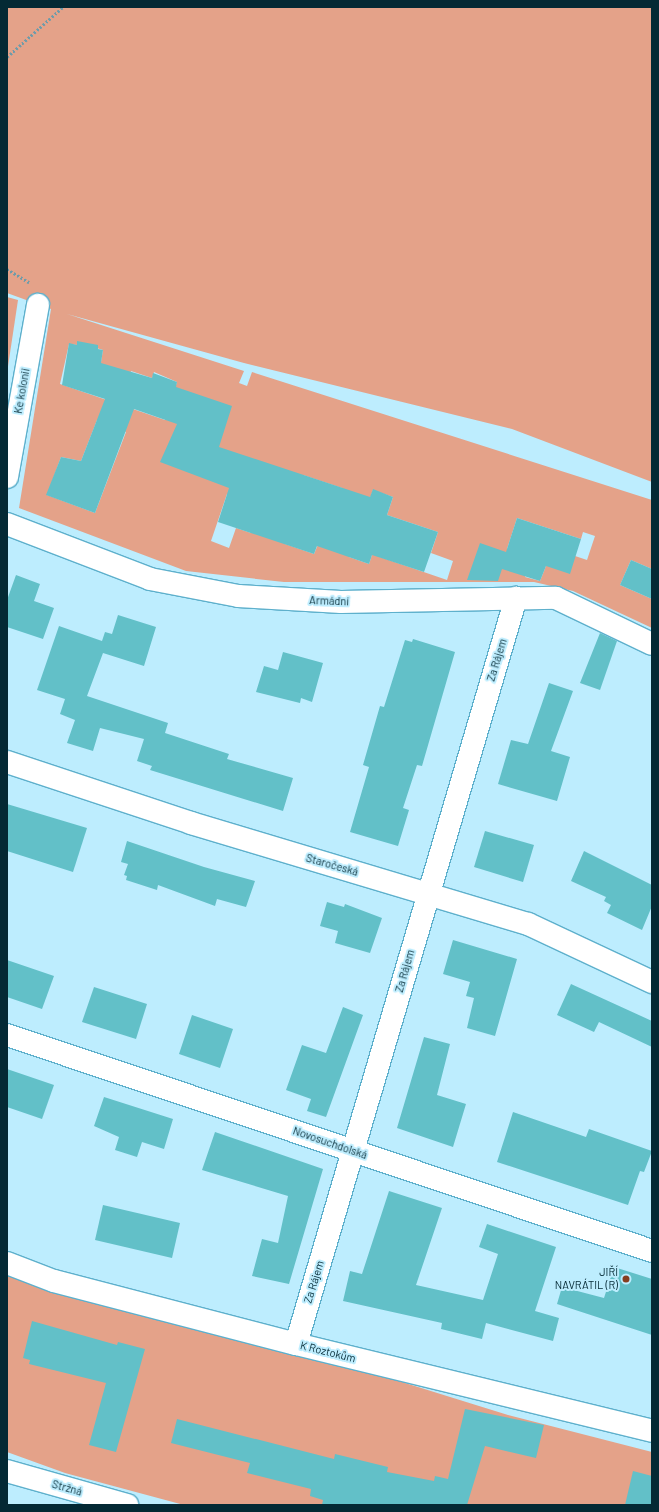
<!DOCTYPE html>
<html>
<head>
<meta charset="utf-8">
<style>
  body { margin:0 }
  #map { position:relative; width:659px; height:1512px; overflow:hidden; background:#bdedfe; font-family:Barlow,sans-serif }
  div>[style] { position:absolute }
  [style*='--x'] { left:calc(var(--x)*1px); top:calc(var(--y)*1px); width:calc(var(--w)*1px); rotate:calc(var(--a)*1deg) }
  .green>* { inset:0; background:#e4a289 }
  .building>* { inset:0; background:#62c0c8 }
  .path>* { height:2.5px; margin-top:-1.25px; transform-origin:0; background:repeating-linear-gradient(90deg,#6f9ba9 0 2px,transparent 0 4px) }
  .roads { filter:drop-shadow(1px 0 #5eb0cc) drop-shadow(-1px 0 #5eb0cc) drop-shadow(0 1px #5eb0cc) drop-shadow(0 -1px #5eb0cc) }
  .street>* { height:22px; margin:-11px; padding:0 11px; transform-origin:11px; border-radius:11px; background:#fff }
  .dots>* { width:11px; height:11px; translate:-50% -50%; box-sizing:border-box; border:2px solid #bdedfe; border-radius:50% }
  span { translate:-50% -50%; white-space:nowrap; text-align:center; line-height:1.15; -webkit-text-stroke:4px #bdedfe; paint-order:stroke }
  .street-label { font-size:11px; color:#042934 }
  .poi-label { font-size:11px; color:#042934 }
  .right { translate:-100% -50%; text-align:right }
  .frame { position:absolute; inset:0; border:8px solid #042934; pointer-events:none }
</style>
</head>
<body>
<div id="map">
  <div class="green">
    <div style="clip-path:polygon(evenodd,7px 7px,652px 7px,652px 482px,512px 429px,244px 363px,67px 314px,244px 371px,239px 383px,247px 386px,252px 372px,652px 500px,652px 569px,631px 560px,620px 585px,652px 599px,652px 628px,573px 591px,534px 582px,284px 582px,186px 571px,19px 508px,51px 309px,7px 293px,7px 7px,77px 342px,103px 350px,99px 374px,127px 383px,131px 371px,152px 378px,154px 372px,177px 382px,165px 420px,60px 384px,69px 344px,77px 345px,77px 342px,7px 7px,97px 420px,126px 432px,95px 513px,47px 495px,61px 457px,81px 461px,97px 420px,7px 7px,303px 475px,342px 488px,314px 554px,285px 544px,282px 536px,303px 475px,7px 7px,373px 490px,393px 497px,387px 515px,438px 532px,431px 553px,453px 561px,447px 580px,380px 557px,374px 549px,369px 564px,349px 557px,373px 490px,7px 7px,227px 494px,251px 533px,236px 528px,229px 548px,211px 541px,227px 494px,7px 7px,517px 518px,581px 539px,583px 532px,595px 536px,587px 560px,575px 556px,546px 566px,540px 581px,525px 577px,528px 566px,507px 549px,517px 518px)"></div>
    <div style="clip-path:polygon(7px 297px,18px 300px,7px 373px)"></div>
    <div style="clip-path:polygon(7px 1259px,508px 1415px,652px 1452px,652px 1505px,184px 1505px,65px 1473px,7px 1452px)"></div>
  </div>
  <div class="building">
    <div style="clip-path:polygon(77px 341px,98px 345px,98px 349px,103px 350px,101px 363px,152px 378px,153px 373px,177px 382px,176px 387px,232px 406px,219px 447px,370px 497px,373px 489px,393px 497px,387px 515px,438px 532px,424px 572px,372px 555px,369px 564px,317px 546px,314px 554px,218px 522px,229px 488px,160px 462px,177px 424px,134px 409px,95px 513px,46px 495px,61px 457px,81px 461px,105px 399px,62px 385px,69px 343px,77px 345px)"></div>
    <div style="clip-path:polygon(517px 518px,581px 539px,570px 574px,546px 566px,540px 581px,502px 569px,498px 581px,467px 580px,480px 543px,506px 552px)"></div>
    <div style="clip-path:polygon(631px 560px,652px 569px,652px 599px,620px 585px)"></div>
    <div style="clip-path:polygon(16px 575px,40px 584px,34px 601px,54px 608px,43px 639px,7px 627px,7px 600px)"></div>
    <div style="clip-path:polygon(118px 615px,156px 627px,144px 666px,103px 653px,87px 696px,168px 723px,165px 733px,229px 754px,227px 759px,293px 778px,283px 811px,150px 770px,152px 766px,137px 761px,144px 739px,100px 728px,93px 751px,67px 743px,75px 720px,60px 714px,65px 699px,37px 690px,59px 626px,102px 641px,105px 632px,112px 634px)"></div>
    <div style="clip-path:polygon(600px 633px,617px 641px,600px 690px,580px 683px)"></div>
    <div style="clip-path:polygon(413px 639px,455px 652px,422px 766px,417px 765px,403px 808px,409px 810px,398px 846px,350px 832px,369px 767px,363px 765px,380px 706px,384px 707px,405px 640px,412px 642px)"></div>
    <div style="clip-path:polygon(283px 652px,323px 663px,312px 702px,301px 698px,300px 703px,256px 692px,264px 666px,278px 670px)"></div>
    <div style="clip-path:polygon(549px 683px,573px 691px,551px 751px,570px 757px,557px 801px,498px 784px,511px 740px,528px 744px)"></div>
    <div style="clip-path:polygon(7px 804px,87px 828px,73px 872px,7px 851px)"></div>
    <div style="clip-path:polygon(485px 831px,534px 845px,523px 882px,474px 867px)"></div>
    <div style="clip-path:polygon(127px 841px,204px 867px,255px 881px,246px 907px,217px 899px,215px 906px,158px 885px,157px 890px,126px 880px,127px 876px,124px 875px,128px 864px,121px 862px)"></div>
    <div style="clip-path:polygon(584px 851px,652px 885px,652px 906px,642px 930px,607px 913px,611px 905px,604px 901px,606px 897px,571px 881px)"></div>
    <div style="clip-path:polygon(327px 902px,344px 907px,345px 904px,382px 918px,370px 953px,335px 943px,338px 931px,320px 926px)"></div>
    <div style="clip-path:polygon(453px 940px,517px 959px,495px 1036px,467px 1028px,474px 998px,466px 996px,470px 982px,443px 974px)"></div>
    <div style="clip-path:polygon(7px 960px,54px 976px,42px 1009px,7px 997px)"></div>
    <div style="clip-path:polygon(571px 984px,652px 1021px,652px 1047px,599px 1022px,594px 1032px,557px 1015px)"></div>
    <div style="clip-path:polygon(94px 987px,147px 1004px,136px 1039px,82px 1022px)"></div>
    <div style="clip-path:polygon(343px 1007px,363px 1015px,326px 1117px,307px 1111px,311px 1099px,286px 1090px,302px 1045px,326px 1053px)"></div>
    <div style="clip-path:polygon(192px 1015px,233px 1029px,220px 1068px,179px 1054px)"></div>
    <div style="clip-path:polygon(424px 1037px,450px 1044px,437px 1095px,466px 1104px,453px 1147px,397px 1128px)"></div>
    <div style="clip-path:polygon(7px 1069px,54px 1085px,42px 1119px,7px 1107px)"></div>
    <div style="clip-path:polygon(104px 1097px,173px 1119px,164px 1149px,142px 1142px,137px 1157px,115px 1150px,119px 1137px,94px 1126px)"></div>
    <div style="clip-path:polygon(513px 1112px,586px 1137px,589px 1129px,652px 1151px,644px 1172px,640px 1171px,628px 1205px,497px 1162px)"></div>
    <div style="clip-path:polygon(215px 1132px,323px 1169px,289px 1284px,252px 1276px,262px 1239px,278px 1243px,288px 1196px,202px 1170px)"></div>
    <div style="clip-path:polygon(389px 1191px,442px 1208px,416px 1285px,483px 1300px,498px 1254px,479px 1247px,487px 1224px,556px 1247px,535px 1311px,559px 1318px,553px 1341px,486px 1323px,482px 1339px,441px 1329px,442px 1323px,343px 1301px,350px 1271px,362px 1274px)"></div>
    <div style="clip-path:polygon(103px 1205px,180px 1223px,172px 1258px,95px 1240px)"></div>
    <div style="clip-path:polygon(614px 1267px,652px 1279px,652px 1335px,557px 1304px,562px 1287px,604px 1298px)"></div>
    <div style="clip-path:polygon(32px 1321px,117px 1345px,118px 1342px,145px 1349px,116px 1452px,89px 1445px,106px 1383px,29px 1364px,30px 1360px,23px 1358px)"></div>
    <div style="clip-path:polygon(465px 1409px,544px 1425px,536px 1458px,485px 1446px,467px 1505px,322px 1505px,323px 1500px,310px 1496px,311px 1489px,247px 1473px,250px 1463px,171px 1443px,177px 1419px,334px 1459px,335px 1454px,388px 1467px,387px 1472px,434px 1481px,435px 1476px,448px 1479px)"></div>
    <div style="clip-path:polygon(633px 1471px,652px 1476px,652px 1505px,625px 1505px)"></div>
  </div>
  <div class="path">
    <div style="--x:7;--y:57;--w:75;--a:-41.8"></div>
    <div style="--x:7;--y:269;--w:26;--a:31"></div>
  </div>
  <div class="roads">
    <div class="street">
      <div style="--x:7;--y:477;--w:175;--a:-79.8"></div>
      <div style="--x:7;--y:524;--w:153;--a:21"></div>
      <div style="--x:150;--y:579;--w:90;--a:10.9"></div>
      <div style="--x:238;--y:596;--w:103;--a:3.3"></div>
      <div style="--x:341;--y:602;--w:215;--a:-1.1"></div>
      <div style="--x:556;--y:598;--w:106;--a:25.6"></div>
      <div style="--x:7;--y:762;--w:194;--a:18.3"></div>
      <div style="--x:191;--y:823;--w:352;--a:16.7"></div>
      <div style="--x:528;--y:924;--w:137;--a:25.1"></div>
      <div style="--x:7;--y:1035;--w:680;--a:18.51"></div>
      <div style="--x:7;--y:1263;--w:50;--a:21"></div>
      <div style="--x:54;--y:1281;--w:250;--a:14.6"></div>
      <div style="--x:296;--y:1344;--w:366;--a:13.7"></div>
      <div style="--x:296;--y:1344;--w:778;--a:-73.57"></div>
      <div style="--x:7;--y:1471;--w:125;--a:15.8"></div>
    </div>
  </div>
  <div class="dots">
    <div style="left:626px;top:1279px;background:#863e1f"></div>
  </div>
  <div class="street-label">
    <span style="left:22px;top:391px;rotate:-80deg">Ke kolonii</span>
    <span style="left:329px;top:601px;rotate:2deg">Armádní</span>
    <span style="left:497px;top:660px;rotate:-73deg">Za Rájem</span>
    <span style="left:332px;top:865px;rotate:16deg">Staročeská</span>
    <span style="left:405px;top:971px;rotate:-74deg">Za Rájem</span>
    <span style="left:330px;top:1143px;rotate:19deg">Novosuchdolská</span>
    <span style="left:314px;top:1282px;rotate:-73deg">Za Rájem</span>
    <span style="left:328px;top:1352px;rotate:14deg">K Roztokům</span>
    <span style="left:67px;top:1488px;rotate:16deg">Stržná</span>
  </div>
  <div class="poi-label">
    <span class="right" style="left:618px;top:1279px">JIŘÍ<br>NAVRÁTIL (R)</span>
  </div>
  <div class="frame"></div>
</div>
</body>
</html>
